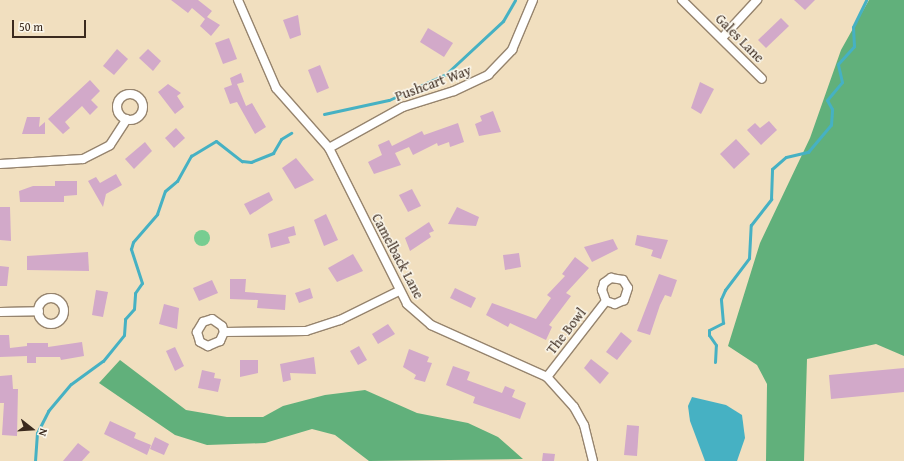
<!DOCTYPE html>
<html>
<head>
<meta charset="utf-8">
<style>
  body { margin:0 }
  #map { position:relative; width:904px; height:461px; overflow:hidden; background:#f1dfbf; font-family:"Gentium Book Plus",serif }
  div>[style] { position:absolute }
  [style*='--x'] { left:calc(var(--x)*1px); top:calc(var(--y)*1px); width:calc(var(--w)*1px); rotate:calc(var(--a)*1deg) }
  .green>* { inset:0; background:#77cd91 }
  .round { border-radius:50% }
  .forest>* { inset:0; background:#61b07b }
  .water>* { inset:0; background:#46b1c3 }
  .stream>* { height:3px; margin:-1.5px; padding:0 1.5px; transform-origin:1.5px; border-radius:1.5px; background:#46b1c3 }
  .building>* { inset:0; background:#d2a9c9 }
  .roads { filter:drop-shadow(1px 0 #96846e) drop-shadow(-1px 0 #96846e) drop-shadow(0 1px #96846e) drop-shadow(0 -1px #96846e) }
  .street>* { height:8px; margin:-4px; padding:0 4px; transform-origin:4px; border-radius:4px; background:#fff }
  .street>.ring { margin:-4px; padding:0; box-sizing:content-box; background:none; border:8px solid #fff; border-radius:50% }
  span { translate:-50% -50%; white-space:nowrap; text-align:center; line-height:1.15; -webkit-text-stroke:3px #fbf7ec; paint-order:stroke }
  .street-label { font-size:14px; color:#3b2a1e }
  .north { position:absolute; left:12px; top:409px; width:40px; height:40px; -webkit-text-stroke:3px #fbf7ec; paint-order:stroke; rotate:107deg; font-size:11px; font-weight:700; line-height:16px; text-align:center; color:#3b2a1e }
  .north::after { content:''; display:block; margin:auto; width:14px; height:18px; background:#3b2a1e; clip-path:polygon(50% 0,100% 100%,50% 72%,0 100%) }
  .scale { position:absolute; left:12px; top:20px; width:74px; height:18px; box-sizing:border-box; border:2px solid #3b2a1e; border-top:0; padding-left:5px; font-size:12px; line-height:14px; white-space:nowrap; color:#3b2a1e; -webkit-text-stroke:3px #fbf7ec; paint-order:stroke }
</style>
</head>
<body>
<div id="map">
  <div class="green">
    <div class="round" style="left:194px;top:230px;width:16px;height:16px"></div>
  </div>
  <div class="forest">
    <div style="clip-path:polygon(869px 0,904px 0,904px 356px,876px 344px,807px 359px,804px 461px,766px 461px,767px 384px,757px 365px,728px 346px,760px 243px,810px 138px,841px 50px)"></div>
    <div style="clip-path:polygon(120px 360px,186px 410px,227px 417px,263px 417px,283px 406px,325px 395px,365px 390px,417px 413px,468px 423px,498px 437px,523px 459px,369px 461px,335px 435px,312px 429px,265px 443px,207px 445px,175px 435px,99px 383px)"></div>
  </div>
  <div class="water">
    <div style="clip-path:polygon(692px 397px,726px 405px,742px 415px,745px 438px,737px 461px,705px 461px,690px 421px,688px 406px)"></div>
  </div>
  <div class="stream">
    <div style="--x:324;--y:114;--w:66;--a:-12.2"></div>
    <div style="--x:389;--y:100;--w:63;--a:-24.5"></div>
    <div style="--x:446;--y:74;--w:78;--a:-42.9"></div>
    <div style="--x:503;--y:21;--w:24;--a:-60"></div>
    <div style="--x:715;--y:362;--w:17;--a:-87"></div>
    <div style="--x:716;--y:345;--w:12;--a:-125"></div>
    <div style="--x:709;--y:335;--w:5;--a:-90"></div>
    <div style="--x:709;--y:330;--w:16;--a:-27"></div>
    <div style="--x:723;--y:323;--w:24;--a:-95"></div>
    <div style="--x:721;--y:299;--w:10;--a:-66"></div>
    <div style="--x:725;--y:290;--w:40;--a:-53"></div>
    <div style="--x:749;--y:258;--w:33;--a:-87"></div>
    <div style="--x:751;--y:225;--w:33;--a:-52"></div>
    <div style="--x:771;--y:199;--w:30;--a:-88"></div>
    <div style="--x:772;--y:169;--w:18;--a:-41"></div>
    <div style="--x:786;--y:157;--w:23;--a:-13"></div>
    <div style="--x:808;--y:152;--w:35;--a:-50"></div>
    <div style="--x:831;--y:125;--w:16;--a:-86"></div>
    <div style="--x:832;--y:109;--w:10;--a:-119"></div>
    <div style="--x:827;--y:100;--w:23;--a:-50"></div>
    <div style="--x:842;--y:82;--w:18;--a:-103"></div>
    <div style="--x:838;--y:64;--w:24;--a:-48"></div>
    <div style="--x:854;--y:46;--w:19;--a:-93"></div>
    <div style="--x:853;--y:27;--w:30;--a:-64"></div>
    <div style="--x:35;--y:461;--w:28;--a:-86"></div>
    <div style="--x:37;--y:433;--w:25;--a:-63"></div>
    <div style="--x:48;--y:411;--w:35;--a:-50"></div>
    <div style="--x:71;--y:384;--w:39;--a:-36"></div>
    <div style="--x:103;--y:361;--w:33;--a:-51"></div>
    <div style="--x:124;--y:335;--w:16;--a:-86"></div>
    <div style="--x:125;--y:319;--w:13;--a:-48"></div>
    <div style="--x:134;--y:309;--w:16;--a:-86"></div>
    <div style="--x:135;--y:293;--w:12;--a:-55"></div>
    <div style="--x:142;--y:283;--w:36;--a:-108"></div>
    <div style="--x:131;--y:249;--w:7;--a:-74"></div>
    <div style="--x:133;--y:242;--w:37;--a:-49"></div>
    <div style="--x:157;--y:214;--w:24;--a:-71"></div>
    <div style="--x:165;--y:191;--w:16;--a:-40"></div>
    <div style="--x:177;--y:181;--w:29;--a:-61"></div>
    <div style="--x:191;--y:156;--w:29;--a:-31"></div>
    <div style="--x:216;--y:141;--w:33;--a:38"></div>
    <div style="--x:242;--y:161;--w:9;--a:6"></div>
    <div style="--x:251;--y:162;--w:24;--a:-22"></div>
    <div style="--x:273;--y:153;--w:16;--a:-60"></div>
    <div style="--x:281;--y:139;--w:12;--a:-31"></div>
  </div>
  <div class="building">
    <div style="clip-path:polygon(171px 0,198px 0,212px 11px,207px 17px,220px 25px,211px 36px,200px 26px,205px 19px,192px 8px,188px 13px)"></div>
    <div style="clip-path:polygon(794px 0,815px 0,805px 10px)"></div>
    <div style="clip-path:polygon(298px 15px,301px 35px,290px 39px,283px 20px)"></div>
    <div style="clip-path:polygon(781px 18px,789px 26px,766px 48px,758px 40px)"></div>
    <div style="clip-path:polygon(428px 28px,453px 43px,444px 57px,420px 42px)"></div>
    <div style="clip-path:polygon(229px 38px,237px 59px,223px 64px,215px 43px)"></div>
    <div style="clip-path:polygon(117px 49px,128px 59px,114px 75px,103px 66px)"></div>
    <div style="clip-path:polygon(148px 49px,161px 61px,153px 71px,139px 58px)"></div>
    <div style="clip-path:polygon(320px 65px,329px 88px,317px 93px,308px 70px)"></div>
    <div style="clip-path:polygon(241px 73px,244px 82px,237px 84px,246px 106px,252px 103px,266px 127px,255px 134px,237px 102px,230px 104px,224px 88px,232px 85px,230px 78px)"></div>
    <div style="clip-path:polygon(90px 80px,100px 91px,91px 100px,98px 107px,90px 115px,82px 106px,65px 122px,70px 128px,63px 134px,48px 119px)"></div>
    <div style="clip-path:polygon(700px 82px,714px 89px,701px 114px,691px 108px)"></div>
    <div style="clip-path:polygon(168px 84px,181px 93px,177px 96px,184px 107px,175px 114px,158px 92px)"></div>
    <div style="clip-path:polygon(493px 111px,501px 132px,479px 136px,475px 124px,482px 121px,480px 116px)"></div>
    <div style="clip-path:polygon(27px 117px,40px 117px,39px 127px,45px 122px,45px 134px,22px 134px)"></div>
    <div style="clip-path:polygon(769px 121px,777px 130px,761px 145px,747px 130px,755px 123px,760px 128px)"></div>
    <div style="clip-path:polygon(458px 123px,464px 142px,450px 147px,449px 142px,438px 146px,437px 143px,413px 155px,409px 147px,395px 153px,401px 165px,374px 174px,368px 162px,382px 155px,378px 145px,389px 140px,392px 146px,422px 131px,424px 135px)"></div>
    <div style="clip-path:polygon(176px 128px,185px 138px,174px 148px,165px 138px)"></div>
    <div style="clip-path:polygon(736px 139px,750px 154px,734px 169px,720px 154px)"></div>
    <div style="clip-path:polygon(145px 142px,152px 151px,134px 169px,125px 159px)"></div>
    <div style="clip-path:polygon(296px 158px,314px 180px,295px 189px,282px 168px)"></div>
    <div style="clip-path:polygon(116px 174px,122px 185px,106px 194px,103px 207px,88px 181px,96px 177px,100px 183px)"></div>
    <div style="clip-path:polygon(55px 181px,77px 181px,77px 195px,64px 196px,64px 202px,20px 202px,19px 191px,33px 186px,55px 186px)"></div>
    <div style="clip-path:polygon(412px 189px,421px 206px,408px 212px,399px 195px)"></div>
    <div style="clip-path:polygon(269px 192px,273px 200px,250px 215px,244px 204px)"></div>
    <div style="clip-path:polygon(0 207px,10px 207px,11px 241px,0 240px)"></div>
    <div style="clip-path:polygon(457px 207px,479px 217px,476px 226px,448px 224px)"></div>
    <div style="clip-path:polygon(326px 214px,338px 240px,324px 246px,314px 220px)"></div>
    <div style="clip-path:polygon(429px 222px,434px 231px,429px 233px,431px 237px,410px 251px,405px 238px)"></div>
    <div style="clip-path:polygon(294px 226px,296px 235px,288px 237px,290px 243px,271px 248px,268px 234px)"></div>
    <div style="clip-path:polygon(637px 235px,668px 240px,661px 259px,651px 256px,653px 250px,635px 245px)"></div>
    <div style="clip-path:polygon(613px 239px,618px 249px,592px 262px,584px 247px)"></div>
    <div style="clip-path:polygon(88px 252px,89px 271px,27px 270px,27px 256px)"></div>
    <div style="clip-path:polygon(519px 253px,521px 267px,505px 270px,503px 255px)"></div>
    <div style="clip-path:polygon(353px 254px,363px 271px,337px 282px,328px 268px)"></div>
    <div style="clip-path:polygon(575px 257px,589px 268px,566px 293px,571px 296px,549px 325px,552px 327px,546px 340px,510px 323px,508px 327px,486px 315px,492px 303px,536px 319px,551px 298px,547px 295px,565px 276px,562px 274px)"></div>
    <div style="clip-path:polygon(0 266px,9px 267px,7px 286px,0 286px)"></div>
    <div style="clip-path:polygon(659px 274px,677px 280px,671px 297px,665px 295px,660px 305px,650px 335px,637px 331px)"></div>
    <div style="clip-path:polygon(230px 279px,246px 279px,245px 292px,286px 295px,285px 310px,257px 308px,258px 300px,230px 299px)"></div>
    <div style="clip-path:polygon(212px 280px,218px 293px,199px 301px,193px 288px)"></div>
    <div style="clip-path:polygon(310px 288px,313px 298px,299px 303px,295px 293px)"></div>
    <div style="clip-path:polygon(455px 288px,476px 298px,471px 308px,450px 298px)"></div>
    <div style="clip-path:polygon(96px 290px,108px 292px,103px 317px,92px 315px)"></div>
    <div style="clip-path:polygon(164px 304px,179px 308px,177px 329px,159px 324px)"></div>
    <div style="clip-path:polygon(388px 324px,395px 334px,378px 344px,372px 334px)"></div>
    <div style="clip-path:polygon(621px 332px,632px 341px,617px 360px,606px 352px)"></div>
    <div style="clip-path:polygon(0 335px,9px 335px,10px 348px,27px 346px,27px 343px,48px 343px,48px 347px,82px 342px,84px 356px,61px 360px,60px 357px,36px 357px,36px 363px,27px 363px,27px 356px,0 357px)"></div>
    <div style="clip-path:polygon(359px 346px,367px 360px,358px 365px,350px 351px)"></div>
    <div style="clip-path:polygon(175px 347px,184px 366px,175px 371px,166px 351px)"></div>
    <div style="clip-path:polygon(409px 349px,429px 357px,427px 362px,432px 363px,425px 382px,414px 379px,416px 375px,403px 367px)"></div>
    <div style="clip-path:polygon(314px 357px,316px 374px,290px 373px,291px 380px,283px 382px,280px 364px)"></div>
    <div style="clip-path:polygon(591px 359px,609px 373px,600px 384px,584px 368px)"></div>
    <div style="clip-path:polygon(240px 360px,258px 360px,258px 373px,240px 377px)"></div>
    <div style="clip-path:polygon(453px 366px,470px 372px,467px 380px,502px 393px,505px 386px,515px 390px,512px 397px,526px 403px,520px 419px,473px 403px,475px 397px,446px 385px)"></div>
    <div style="clip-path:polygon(904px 368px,904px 392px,831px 399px,829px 375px)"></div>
    <div style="clip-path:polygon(202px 370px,215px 373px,214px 378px,221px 379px,218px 392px,198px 388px)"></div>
    <div style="clip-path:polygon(12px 375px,13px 389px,18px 389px,17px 436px,2px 435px,4px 403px,0 403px,0 376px)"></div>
    <div style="clip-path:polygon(110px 421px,136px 433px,134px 438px,151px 445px,147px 455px,104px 434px)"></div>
    <div style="clip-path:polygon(627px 425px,639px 426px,637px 456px,624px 455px)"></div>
    <div style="clip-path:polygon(155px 437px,169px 444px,164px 455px,150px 449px)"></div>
    <div style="clip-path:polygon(78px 443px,90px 452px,82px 461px,63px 461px)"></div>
    <div style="clip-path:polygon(543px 453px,555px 454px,554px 461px,542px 461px)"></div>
  </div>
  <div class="roads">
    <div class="street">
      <div style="--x:238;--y:0;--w:96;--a:66.6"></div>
      <div style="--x:276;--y:88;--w:80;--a:48.5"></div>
      <div style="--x:329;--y:148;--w:174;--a:63.4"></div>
      <div style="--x:407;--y:304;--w:32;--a:41"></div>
      <div style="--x:431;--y:325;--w:127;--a:24.1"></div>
      <div style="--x:547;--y:377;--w:40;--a:48"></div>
      <div style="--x:574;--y:407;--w:21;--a:61"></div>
      <div style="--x:584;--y:425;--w:37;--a:76"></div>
      <div style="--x:682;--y:0;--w:112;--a:44.6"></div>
      <div style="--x:722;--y:38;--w:52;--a:-47.4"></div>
      <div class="ring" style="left:117px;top:94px;width:18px;height:18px"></div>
      <div style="--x:329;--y:148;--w:85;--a:-29"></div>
      <div style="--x:403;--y:107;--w:53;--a:-17.4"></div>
      <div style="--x:454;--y:91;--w:38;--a:-25"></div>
      <div style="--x:488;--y:75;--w:35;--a:-46"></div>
      <div style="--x:512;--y:50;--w:54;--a:-67.2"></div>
      <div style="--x:0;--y:164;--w:83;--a:-3.4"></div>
      <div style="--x:83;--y:159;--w:30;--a:-27"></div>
      <div style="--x:110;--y:145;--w:31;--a:-57"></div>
      <div class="ring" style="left:38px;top:298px;width:18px;height:18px"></div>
      <div style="--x:0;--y:312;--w:39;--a:-1"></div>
      <div style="--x:224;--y:332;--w:6;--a:-108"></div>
      <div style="--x:222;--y:326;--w:12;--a:-145"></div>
      <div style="--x:212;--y:319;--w:9;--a:162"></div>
      <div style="--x:203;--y:322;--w:12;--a:121"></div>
      <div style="--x:197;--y:332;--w:10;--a:73"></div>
      <div style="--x:200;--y:342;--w:9;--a:27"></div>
      <div style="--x:208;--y:346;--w:13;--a:-23"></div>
      <div style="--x:220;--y:341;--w:10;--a:-66"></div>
      <div style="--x:224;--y:332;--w:82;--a:-0.7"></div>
      <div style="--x:306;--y:331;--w:36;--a:-18"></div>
      <div style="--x:340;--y:320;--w:66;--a:-26.2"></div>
      <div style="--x:547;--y:377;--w:96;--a:-52.2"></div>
      <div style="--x:606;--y:301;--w:12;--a:-110"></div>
      <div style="--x:602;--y:290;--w:7;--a:-74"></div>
      <div style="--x:604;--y:283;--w:9;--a:-36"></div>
      <div style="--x:611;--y:278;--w:12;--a:9"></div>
      <div style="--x:623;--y:280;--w:9;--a:58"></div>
      <div style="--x:628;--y:288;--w:13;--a:108"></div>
      <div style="--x:624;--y:300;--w:10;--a:156"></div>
      <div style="--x:615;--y:304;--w:9;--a:-162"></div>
    </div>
  </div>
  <div class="street-label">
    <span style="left:740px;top:38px;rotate:45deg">Gales Lane</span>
    <span style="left:433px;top:83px;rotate:-20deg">Pushcart Way</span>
    <span style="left:398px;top:256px;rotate:62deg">Camelback Lane</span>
    <span style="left:566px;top:331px;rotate:-52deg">The Bowl</span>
  </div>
  <div class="north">N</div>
  <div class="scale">50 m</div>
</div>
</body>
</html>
